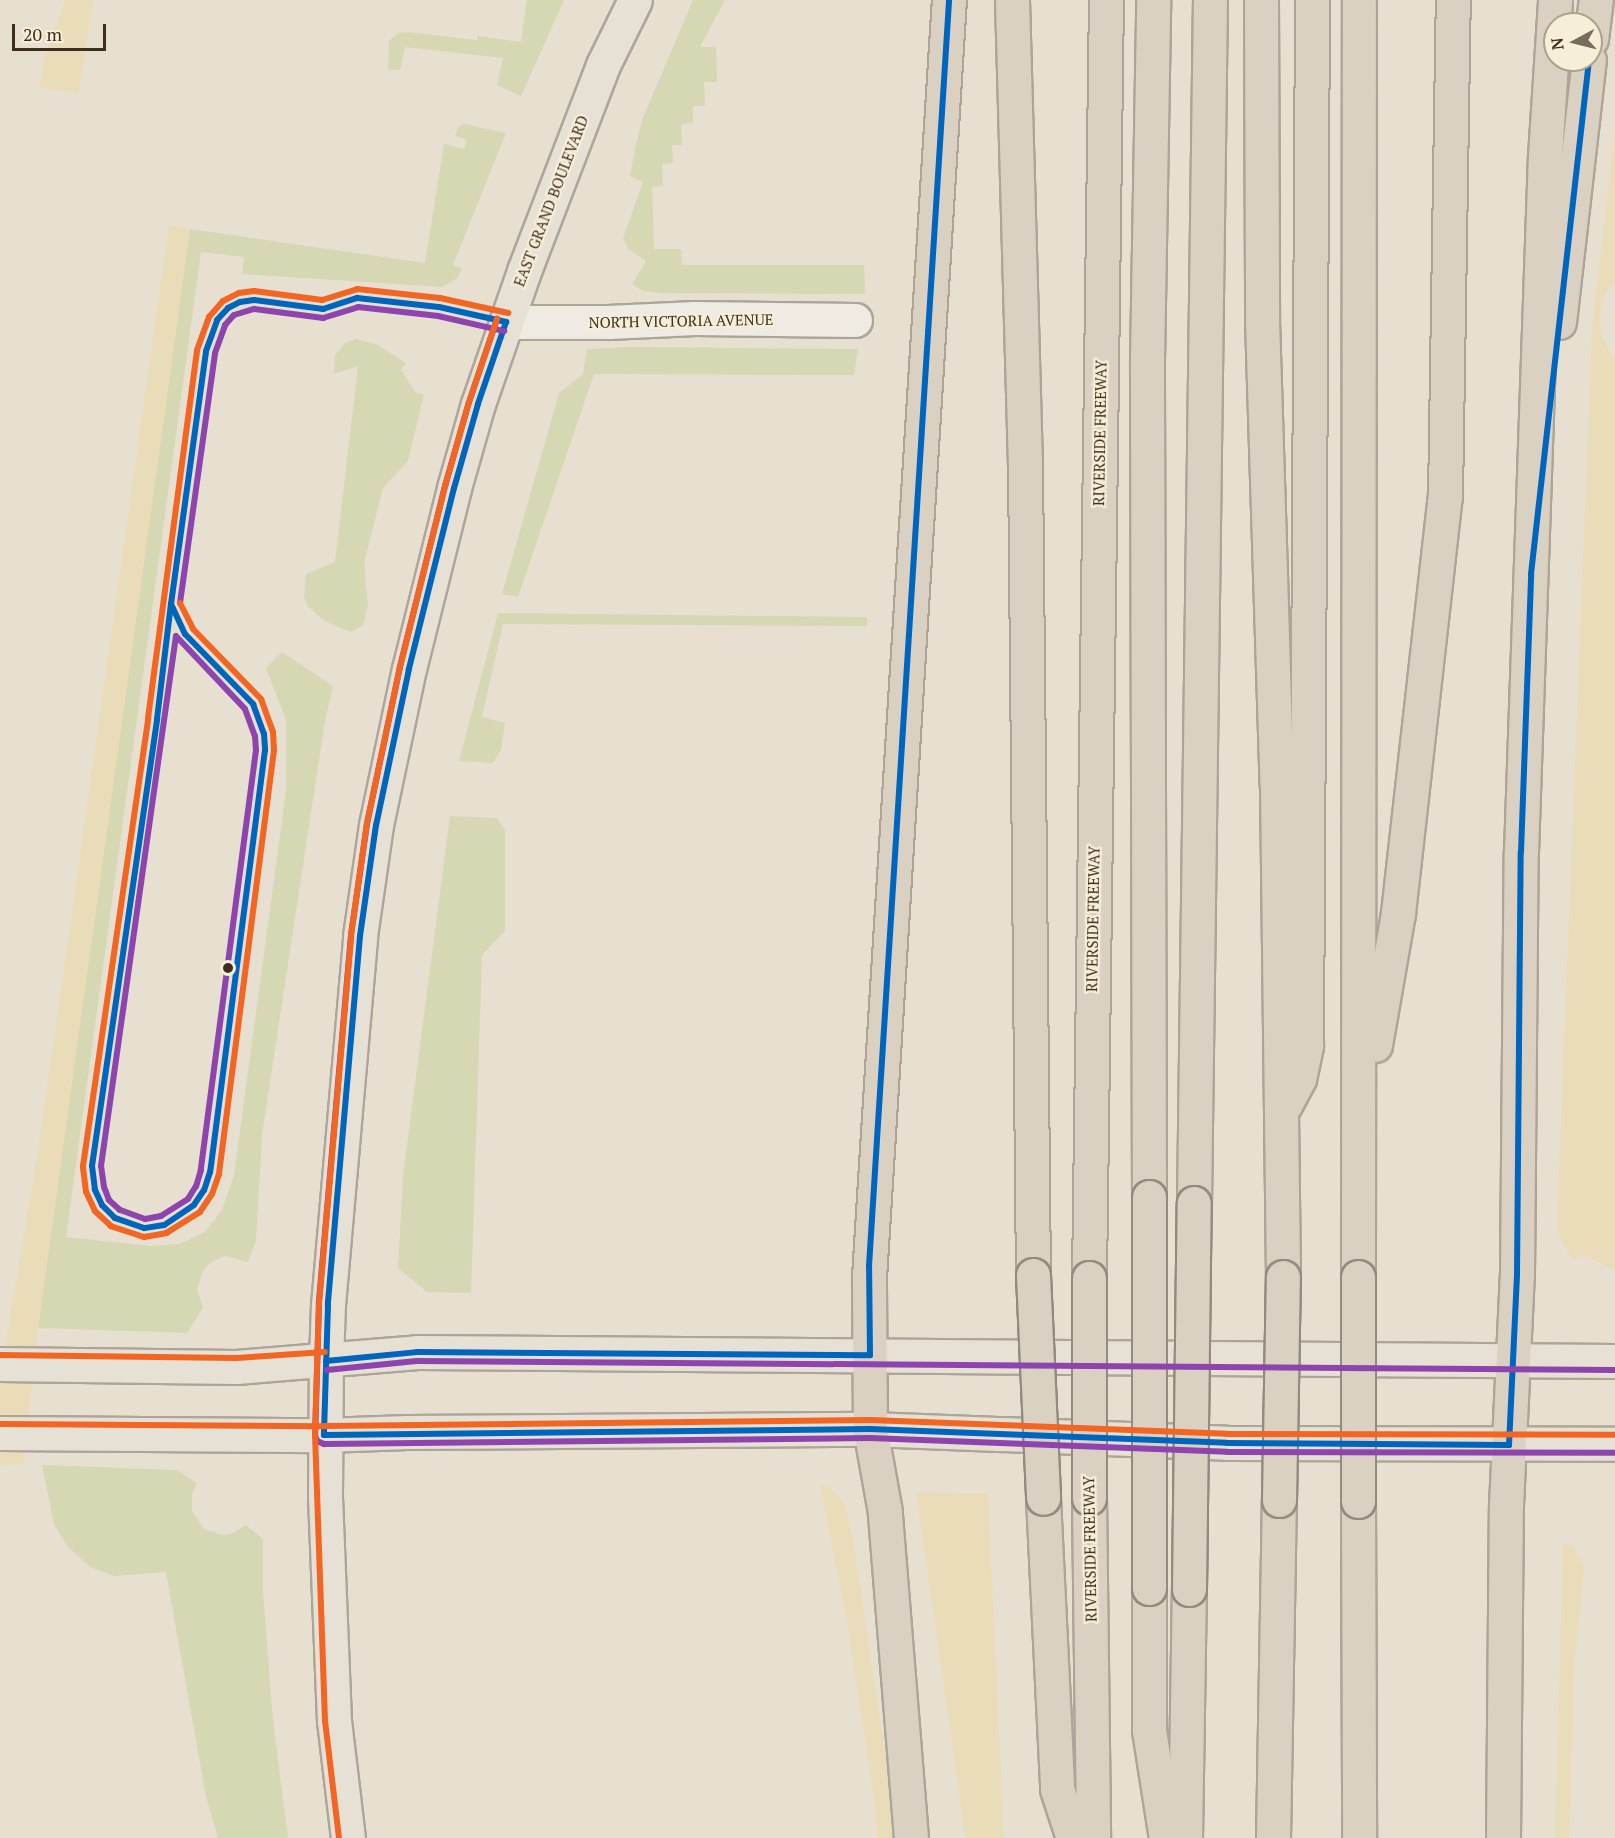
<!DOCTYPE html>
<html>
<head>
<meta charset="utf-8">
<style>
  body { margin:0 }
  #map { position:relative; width:1615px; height:1838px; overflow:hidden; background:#e7e0d1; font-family:"PT Serif",serif }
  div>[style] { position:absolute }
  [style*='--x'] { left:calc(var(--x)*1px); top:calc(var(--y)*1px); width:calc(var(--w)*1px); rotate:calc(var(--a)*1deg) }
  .green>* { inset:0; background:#d6d7b3 }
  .sand>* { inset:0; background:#eadcb9 }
  .roads { filter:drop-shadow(2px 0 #ada599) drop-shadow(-2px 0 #ada599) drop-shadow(0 2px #ada599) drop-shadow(0 -2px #ada599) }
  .street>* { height:33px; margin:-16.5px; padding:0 16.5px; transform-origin:16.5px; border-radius:16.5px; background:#efebe3 }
  .primary>* { height:33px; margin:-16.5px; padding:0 16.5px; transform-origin:16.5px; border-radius:16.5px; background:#e6e1d4 }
  .highway>* { height:33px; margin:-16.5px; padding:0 16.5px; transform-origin:16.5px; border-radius:16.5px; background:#dad1c2 }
  .bridges { filter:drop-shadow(2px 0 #928b80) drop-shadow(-2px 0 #928b80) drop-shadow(0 2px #928b80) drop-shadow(0 -2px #928b80) }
  .highway-bridge>* { height:33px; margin:-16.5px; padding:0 16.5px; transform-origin:16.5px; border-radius:16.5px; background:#dad1c2 }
  .bus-1>* { height:6px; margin:-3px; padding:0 3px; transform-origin:3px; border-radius:3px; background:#0065bd }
  .bus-2>* { height:6px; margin:-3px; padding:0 3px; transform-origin:3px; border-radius:3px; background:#8e44ad }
  .bus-3>* { height:6px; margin:-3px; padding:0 3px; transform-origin:3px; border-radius:3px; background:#f26522 }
  .dots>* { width:16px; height:16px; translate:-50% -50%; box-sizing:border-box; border:3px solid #f7eed8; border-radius:50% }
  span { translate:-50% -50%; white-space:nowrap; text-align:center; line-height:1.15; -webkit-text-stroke:4.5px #f7eed8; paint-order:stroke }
  .street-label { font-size:15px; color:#3d2e20 }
  .north { position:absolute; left:1543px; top:12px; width:60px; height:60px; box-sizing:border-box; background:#f7eed8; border:2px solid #ada18e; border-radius:50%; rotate:263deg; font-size:16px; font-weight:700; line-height:24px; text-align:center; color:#3d2e20 }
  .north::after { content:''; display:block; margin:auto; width:21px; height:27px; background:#786c5e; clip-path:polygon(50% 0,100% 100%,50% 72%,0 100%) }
  .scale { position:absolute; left:12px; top:24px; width:94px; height:27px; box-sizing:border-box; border:3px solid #3d2e20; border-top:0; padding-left:8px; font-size:18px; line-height:21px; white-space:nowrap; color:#3d2e20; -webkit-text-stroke:4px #f7eed8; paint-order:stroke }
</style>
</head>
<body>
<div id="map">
  <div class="green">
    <div style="clip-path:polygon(527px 0,564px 0,521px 96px,497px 85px,503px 58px,405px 47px,400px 70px,388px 70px,389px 41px,398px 33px,409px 32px,477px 40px,478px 36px,521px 42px)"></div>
    <div style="clip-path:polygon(693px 0,725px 0,700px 47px,716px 47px,717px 82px,704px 82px,705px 106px,693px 106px,693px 123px,681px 124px,682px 145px,672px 145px,673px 163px,662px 164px,663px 186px,652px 187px,654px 249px,681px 249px,682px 265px,864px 265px,865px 294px,661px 293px,643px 291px,632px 284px,646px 261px,628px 249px,623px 238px,643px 182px,630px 176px,636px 144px,642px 120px)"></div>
    <div style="clip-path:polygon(464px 124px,506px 133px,453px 265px,462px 269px,460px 273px,458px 278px,442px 287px,242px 274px,244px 257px,201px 252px,66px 1237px,151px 1246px,179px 1244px,205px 1232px,222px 1210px,234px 1175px,286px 791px,286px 720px,266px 668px,282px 652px,333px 686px,325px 721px,262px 1135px,256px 1241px,248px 1262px,225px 1256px,213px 1261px,204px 1269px,197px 1289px,203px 1308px,187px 1333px,38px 1328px,190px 229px,425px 263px,444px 144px,464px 149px,467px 140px,455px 136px,458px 127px)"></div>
    <div style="clip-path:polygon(356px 339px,376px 344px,406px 363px,401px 370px,416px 393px,424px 394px,408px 461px,383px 488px,364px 563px,368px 606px,363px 625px,351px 632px,324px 621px,308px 606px,304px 597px,306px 574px,335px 562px,358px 366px,334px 374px,335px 355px,345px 343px)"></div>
    <div style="clip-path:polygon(631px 347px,858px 349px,854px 375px,594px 374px,518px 597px,502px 594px,559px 393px,583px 374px,587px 349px)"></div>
    <div style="clip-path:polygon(498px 613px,867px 617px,867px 626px,503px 624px,482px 717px,505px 723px,501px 750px,493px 763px,459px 761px)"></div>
    <div style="clip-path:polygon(450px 816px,497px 818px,505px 830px,505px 931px,482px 955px,471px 1293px,427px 1292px,398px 1268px,403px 1176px)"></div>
    <div style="clip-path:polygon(42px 1465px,177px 1470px,197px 1483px,192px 1494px,192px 1511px,204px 1529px,223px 1535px,233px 1533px,246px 1525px,263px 1539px,263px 1592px,273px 1721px,288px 1838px,218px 1838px,206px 1797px,166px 1572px,114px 1576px,90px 1567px,67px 1546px,54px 1524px)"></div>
  </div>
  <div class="sand">
    <div style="clip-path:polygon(65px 0,93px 0,79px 93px,40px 88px,44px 59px)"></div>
    <div style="clip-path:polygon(1615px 129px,1615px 281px,1605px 294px,1599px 317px,1602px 337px,1615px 359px,1615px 1270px,1584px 1256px,1573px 1260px,1559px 1237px,1557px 1222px,1592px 329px)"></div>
    <div style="clip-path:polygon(169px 225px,190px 229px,38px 1327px,23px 1464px,0 1465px,0 1377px,39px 1144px)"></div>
    <div style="clip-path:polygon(820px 1484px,830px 1487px,843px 1501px,852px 1533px,898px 1838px,877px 1838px,876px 1812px,846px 1617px)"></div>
    <div style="clip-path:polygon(916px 1492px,988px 1493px,1004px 1838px,965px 1838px)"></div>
    <div style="clip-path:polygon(1563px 1544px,1572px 1544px,1584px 1568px,1574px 1668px,1569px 1838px,1555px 1838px)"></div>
  </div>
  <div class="roads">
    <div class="street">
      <div style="--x:506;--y:322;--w:102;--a:0"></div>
      <div style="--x:608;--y:322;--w:87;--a:-2.6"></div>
      <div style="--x:695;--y:318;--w:160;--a:0.7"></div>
    </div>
    <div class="primary">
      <div style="--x:0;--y:1364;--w:236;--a:0.7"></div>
      <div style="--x:236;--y:1367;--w:182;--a:-4.7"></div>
      <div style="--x:417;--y:1352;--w:1198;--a:0.43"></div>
      <div style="--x:0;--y:1433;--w:324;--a:0.4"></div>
      <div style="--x:324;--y:1435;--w:83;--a:-2.1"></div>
      <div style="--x:407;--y:1432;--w:463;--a:-0.4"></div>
      <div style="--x:870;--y:1429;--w:357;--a:2.2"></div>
      <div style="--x:1227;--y:1443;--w:388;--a:0.1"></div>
      <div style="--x:348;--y:1838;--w:118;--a:-96.8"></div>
      <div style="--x:334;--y:1721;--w:225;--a:-92.3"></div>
      <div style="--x:325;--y:1496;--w:135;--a:-89.6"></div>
      <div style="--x:326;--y:1361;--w:56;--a:-88"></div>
      <div style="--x:328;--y:1305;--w:370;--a:-85"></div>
      <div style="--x:360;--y:936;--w:112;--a:-81.8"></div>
      <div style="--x:376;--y:825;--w:159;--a:-78.1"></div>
      <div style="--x:409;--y:669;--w:187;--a:-76"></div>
      <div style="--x:454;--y:488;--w:87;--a:-74.1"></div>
      <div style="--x:478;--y:404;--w:141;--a:-70.9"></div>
      <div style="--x:524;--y:271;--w:221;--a:-69"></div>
      <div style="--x:603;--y:65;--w:72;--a:-63.8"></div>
    </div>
    <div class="highway">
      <div style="--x:1012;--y:0;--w:462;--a:88.4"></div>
      <div style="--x:1025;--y:462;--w:813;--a:89.44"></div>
      <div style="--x:1261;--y:0;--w:320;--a:89.8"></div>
      <div style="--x:1262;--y:320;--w:465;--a:88.2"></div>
      <div style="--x:1277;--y:785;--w:492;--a:89.3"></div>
      <div style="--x:1591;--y:39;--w:39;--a:-83"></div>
      <div style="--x:1559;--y:322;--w:264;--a:-83.5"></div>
      <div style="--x:1375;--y:1045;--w:134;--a:-80.1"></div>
      <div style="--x:1398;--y:913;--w:419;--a:-83.6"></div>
      <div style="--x:1445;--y:497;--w:497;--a:-89.1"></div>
      <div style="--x:1285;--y:1105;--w:30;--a:-62"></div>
      <div style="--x:1299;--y:1079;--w:35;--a:-78"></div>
      <div style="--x:1306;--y:1045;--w:1045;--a:-89.67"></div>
      <div style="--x:1149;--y:1197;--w:837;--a:-90.14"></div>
      <div style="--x:1147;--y:360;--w:360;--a:-89"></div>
      <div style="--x:1194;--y:1203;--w:1203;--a:-89.24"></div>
      <div style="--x:1358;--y:1277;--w:1277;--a:-89.96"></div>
      <div style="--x:1089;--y:1278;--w:1278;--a:-89.24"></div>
      <div style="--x:1043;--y:1498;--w:291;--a:87.2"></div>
      <div style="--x:1057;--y:1789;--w:52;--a:71.9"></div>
      <div style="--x:1089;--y:1498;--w:340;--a:89.3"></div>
      <div style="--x:1358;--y:1501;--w:337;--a:89.8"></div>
      <div style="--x:1149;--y:1588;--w:142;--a:90"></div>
      <div style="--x:1149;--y:1730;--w:109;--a:81.1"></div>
      <div style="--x:911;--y:1838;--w:327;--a:-94.6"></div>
      <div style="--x:885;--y:1512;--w:84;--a:-100.2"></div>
      <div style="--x:870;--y:1429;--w:152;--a:-90.4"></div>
      <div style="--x:869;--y:1277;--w:1280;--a:-86.42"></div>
      <div style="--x:1185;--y:1838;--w:249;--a:-89.1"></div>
      <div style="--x:1273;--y:1838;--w:338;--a:-89"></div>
      <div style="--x:1503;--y:1838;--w:333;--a:-89.5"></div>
      <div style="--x:1506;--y:1505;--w:231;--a:-87.3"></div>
      <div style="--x:1517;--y:1274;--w:422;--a:-89.5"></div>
      <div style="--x:1521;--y:852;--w:696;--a:-88.03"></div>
      <div style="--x:1545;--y:156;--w:156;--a:-86.3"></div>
    </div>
  </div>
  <div class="bridges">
    <div class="highway-bridge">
      <div style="--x:1149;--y:1197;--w:391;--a:90"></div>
      <div style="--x:1033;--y:1275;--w:223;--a:87.4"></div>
      <div style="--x:1089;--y:1278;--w:220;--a:90"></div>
      <div style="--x:1279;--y:1500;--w:223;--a:-89"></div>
      <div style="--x:1358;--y:1501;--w:224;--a:-90"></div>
      <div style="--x:1189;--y:1589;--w:386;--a:-89.3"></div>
    </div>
  </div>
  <div class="bus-1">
    <div style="--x:506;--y:322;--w:87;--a:108.9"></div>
    <div style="--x:478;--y:404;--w:87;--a:105.9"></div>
    <div style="--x:454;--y:488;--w:187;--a:104"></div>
    <div style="--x:409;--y:669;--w:159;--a:101.9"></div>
    <div style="--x:376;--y:825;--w:112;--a:98.2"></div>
    <div style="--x:360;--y:936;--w:370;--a:95"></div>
    <div style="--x:328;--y:1305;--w:130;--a:91.8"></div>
    <div style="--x:324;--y:1435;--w:546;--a:-0.63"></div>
    <div style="--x:870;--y:1429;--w:357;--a:2.2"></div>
    <div style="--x:1227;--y:1443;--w:282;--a:0.4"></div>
    <div style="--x:1509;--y:1445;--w:171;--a:-87.3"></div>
    <div style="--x:1517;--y:1274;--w:422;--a:-89.5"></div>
    <div style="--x:1521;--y:852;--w:278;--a:-87.9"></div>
    <div style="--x:1531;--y:574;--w:517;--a:-83.56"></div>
    <div style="--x:171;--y:604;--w:33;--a:65"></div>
    <div style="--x:185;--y:634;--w:98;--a:45.8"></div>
    <div style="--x:253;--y:704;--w:32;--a:70"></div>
    <div style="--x:264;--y:734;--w:16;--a:86"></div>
    <div style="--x:265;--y:750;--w:426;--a:97.4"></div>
    <div style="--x:210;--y:1172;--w:19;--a:108"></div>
    <div style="--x:204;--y:1190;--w:18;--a:124"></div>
    <div style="--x:194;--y:1205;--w:36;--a:146"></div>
    <div style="--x:164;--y:1225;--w:20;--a:171"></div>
    <div style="--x:144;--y:1228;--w:31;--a:-161"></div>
    <div style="--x:115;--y:1218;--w:18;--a:-135"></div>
    <div style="--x:102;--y:1205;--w:17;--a:-115"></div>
    <div style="--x:95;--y:1190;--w:24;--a:-97"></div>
    <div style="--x:92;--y:1166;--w:452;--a:-81.7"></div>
    <div style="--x:157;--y:719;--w:116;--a:-83.1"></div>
    <div style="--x:171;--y:604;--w:255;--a:-82.1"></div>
    <div style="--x:206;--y:351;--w:33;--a:-70"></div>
    <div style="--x:217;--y:320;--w:16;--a:-47"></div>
    <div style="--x:228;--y:308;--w:13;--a:-27"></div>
    <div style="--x:240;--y:302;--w:14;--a:-8"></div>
    <div style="--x:254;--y:300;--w:70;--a:7.4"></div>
    <div style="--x:323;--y:309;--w:36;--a:-18"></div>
    <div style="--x:357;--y:298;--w:82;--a:6.3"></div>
    <div style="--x:439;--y:307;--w:69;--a:12.6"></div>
    <div style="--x:326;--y:1361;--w:91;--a:-5.6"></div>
    <div style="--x:417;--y:1352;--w:453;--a:0.4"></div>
    <div style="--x:870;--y:1355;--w:89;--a:-90.6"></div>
    <div style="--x:869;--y:1266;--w:1269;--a:-86.38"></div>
  </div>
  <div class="bus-2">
    <div style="--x:497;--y:319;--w:88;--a:108.6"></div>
    <div style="--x:469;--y:402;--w:87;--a:105.9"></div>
    <div style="--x:445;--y:486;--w:187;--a:104"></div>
    <div style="--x:400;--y:667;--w:160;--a:101.9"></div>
    <div style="--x:367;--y:824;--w:112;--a:98.2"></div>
    <div style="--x:351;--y:935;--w:370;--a:95"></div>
    <div style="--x:319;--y:1304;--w:131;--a:91.7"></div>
    <div style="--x:315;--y:1435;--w:6;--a:72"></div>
    <div style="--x:317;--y:1441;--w:8;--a:23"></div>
    <div style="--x:324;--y:1444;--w:546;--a:-0.63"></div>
    <div style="--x:870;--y:1438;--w:357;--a:2.2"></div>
    <div style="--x:1227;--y:1452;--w:388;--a:0.1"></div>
    <div style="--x:180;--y:603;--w:252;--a:-82"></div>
    <div style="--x:215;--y:353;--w:30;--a:-70"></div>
    <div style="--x:225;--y:325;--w:13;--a:-48"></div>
    <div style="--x:234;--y:315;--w:21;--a:-17"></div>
    <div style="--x:254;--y:309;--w:70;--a:7.4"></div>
    <div style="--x:323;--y:318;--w:37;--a:-17"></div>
    <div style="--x:358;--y:307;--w:81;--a:6.4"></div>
    <div style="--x:438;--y:316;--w:68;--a:12.8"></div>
    <div style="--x:176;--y:636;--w:100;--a:46.6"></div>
    <div style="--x:245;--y:709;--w:29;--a:70"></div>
    <div style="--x:255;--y:736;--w:14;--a:86"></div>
    <div style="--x:256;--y:750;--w:424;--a:97.5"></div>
    <div style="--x:201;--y:1170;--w:17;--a:107"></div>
    <div style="--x:196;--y:1186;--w:15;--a:122"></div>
    <div style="--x:188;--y:1199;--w:32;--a:148"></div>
    <div style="--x:161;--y:1216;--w:16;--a:169"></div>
    <div style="--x:145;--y:1219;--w:27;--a:-160"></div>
    <div style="--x:120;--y:1210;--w:15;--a:-138"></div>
    <div style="--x:109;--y:1200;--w:14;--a:-111"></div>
    <div style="--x:104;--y:1187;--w:21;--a:-98"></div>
    <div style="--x:101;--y:1166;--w:535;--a:-81.95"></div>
    <div style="--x:327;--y:1370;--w:90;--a:-5.7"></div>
    <div style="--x:417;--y:1361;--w:1198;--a:0.43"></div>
  </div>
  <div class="bus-3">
    <div style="--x:180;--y:603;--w:29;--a:63"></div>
    <div style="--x:193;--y:629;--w:98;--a:45.8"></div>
    <div style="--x:261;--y:699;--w:35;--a:70"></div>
    <div style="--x:273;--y:732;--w:18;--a:87"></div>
    <div style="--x:274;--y:750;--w:428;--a:97.4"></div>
    <div style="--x:219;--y:1174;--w:21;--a:109"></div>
    <div style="--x:212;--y:1194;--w:22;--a:124"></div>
    <div style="--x:200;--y:1212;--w:39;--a:148"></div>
    <div style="--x:167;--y:1233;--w:23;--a:170"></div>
    <div style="--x:144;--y:1237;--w:35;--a:-162"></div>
    <div style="--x:111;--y:1226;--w:22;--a:-137"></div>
    <div style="--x:95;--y:1211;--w:21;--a:-115"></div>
    <div style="--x:86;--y:1192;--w:26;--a:-97"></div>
    <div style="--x:83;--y:1166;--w:453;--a:-81.7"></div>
    <div style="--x:148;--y:718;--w:371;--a:-82.4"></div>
    <div style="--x:197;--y:350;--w:35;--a:-70"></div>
    <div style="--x:209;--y:317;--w:21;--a:-49"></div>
    <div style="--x:223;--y:301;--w:18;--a:-27"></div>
    <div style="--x:239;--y:293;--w:15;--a:-8"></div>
    <div style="--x:254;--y:291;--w:69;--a:7.5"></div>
    <div style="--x:322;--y:300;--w:37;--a:-17"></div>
    <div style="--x:357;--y:289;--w:83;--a:6.2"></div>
    <div style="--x:440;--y:298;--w:70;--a:12.4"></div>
    <div style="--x:0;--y:1355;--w:236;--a:0.7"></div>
    <div style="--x:236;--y:1358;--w:89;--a:-3.9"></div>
    <div style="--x:0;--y:1424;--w:324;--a:0.4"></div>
    <div style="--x:324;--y:1426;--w:546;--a:-0.63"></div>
    <div style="--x:870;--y:1420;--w:357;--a:2.2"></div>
    <div style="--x:1227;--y:1434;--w:388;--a:0.1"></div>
    <div style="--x:339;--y:1838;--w:118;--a:-96.8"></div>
    <div style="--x:325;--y:1721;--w:286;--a:-92"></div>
    <div style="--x:315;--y:1435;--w:131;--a:-88.3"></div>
    <div style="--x:319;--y:1304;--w:370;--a:-85"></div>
    <div style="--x:351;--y:935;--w:113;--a:-81.9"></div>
    <div style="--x:367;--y:823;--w:159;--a:-78.1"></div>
    <div style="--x:400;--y:667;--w:187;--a:-76"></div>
    <div style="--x:445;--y:486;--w:87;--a:-74.1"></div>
    <div style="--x:469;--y:402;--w:88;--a:-71.4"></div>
  </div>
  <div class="dots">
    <div style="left:228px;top:968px;background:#3d2e20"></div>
  </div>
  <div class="street-label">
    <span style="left:551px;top:201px;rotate:-69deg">EAST GRAND BOULEVARD</span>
    <span style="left:681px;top:321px;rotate:-1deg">NORTH VICTORIA AVENUE</span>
    <span style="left:1100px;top:433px;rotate:-89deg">RIVERSIDE FREEWAY</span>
    <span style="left:1093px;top:919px;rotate:-89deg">RIVERSIDE FREEWAY</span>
    <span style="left:1090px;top:1549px;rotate:-91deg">RIVERSIDE FREEWAY</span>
  </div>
  <div class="north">N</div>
  <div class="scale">20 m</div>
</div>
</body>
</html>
